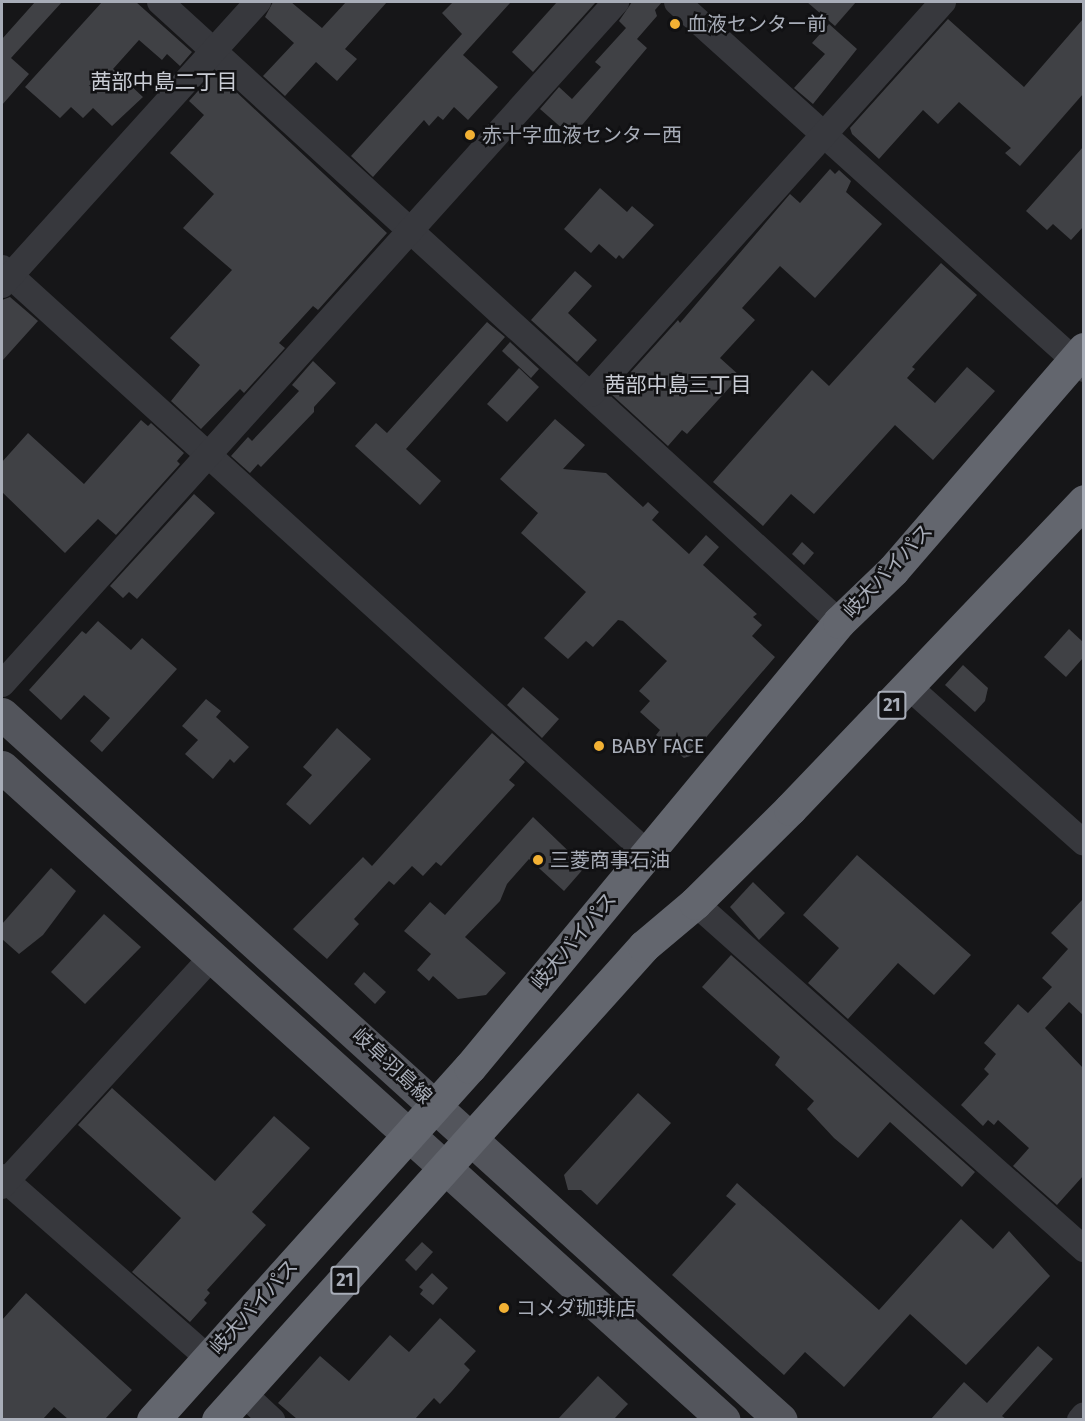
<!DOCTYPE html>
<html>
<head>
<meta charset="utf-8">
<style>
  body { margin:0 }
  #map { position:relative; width:1085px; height:1421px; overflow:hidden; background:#161618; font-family:"Fira Sans","Noto Sans JP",sans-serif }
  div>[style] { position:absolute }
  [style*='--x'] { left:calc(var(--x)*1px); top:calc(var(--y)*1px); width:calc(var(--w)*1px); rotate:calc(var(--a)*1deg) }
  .building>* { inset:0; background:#404145 }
  .minor>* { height:26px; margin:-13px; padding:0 13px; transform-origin:13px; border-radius:13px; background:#37383d }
  .major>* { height:33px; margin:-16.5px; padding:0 16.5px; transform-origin:16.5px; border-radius:16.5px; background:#53555c }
  .highway>* { height:33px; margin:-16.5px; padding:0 16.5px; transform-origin:16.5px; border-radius:16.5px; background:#63666e }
  .dots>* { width:16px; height:16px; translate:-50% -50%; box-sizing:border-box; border:3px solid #111113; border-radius:50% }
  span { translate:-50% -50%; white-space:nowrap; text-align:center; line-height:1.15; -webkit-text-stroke:5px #111113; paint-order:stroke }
  .shield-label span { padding:2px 4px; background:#111113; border:2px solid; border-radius:4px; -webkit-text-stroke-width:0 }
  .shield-label { font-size:18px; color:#a8adb8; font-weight:700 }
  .poi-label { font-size:20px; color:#a8adb8 }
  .left { translate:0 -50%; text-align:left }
  .street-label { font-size:20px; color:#a8adb8 }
  .neighbourhood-label { font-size:21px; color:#c9ccd4 }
  .frame { position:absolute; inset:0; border:3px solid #a8adb8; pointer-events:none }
</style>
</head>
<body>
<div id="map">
  <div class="building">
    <div style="clip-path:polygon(35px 2px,62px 2px,11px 58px,29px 74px,2px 105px,2px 39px)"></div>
    <div style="clip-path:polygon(102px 2px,136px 2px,192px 52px,180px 66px,167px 54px,162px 60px,139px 40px,113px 69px,143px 97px,112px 126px,93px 108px,83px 118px,71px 107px,60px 118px,25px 87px)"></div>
    <div style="clip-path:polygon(273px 2px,291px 2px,322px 28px,346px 2px,387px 2px,345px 49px,357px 59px,337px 81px,316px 62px,285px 96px,263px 76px,294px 43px,265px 17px)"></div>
    <div style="clip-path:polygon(453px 2px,511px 2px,463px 55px,498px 87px,468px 120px,454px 107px,443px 120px,438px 116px,429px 126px,424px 120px,373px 177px,351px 156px,462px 34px,442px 13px)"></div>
    <div style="clip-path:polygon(557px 2px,596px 2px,533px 72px,512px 52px)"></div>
    <div style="clip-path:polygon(632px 2px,662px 2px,655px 10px,657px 16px,637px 39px,647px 48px,572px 137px,540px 109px,559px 87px,572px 99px,601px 67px,595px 62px,626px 28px,619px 21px)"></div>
    <div style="clip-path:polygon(807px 2px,856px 2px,835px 26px)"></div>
    <div style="clip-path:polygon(948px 19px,1024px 87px,1083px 19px,1083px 94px,1020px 166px,1005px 153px,1011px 148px,959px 102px,938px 124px,923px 110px,879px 159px,852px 134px,850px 128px)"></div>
    <div style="clip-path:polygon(829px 24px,857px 49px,813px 104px,794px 88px,825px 54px,812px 43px)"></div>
    <div style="clip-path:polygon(215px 72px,387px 233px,318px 310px,313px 306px,279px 343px,285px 348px,244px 393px,240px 389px,201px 429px,171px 401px,200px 365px,170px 338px,232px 270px,183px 228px,214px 194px,170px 153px,204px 115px,189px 101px)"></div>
    <div style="clip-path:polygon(1083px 147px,1083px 227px,1071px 240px,1053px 224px,1047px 230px,1026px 211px)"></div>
    <div style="clip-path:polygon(830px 169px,835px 174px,839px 170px,851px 181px,846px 192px,882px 224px,815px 298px,780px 266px,742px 308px,755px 320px,720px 358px,740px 376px,687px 434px,682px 430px,668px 446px,611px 394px,678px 320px,680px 323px,790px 194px,800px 203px)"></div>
    <div style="clip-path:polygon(600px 188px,627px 212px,632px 206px,654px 225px,623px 259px,619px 255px,616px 259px,599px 244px,591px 253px,564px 229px)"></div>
    <div style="clip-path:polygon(941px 263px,977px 295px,912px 367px,915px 369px,907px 378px,935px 403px,967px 367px,995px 391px,933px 460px,895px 425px,814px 514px,791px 494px,763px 526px,713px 482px,812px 370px,829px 386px)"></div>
    <div style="clip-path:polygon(575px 271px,592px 286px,568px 313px,597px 340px,577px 362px,531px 320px)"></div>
    <div style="clip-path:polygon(10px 297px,38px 321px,2px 361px,2px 300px)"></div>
    <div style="clip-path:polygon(487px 322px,505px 337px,406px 449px,441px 481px,420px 505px,355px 446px,376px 423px,387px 433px)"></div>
    <div style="clip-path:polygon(510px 342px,539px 369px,531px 378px,502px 351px)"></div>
    <div style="clip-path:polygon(313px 361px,336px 383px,314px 407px,314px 412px,261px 467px,258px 464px,250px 473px,231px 456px,248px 437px,252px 441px,299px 391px,292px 385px)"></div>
    <div style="clip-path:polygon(519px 368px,539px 387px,507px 422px,487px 404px)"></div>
    <div style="clip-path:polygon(555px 419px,585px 445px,563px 469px,606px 473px,643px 507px,648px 502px,659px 512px,652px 520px,689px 554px,706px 535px,719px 547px,703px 565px,757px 614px,753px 617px,762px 625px,752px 636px,775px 657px,690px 756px,684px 758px,656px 735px,660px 730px,640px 712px,650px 701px,639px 691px,667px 661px,623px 621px,618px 620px,593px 647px,586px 641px,568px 659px,544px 638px,586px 592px,521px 533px,538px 513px,500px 479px)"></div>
    <div style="clip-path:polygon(141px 420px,148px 426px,151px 423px,184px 453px,177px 461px,180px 464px,116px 535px,98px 519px,65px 553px,2px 492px,2px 462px,28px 433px,84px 484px)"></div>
    <div style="clip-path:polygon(194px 494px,215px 513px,137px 599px,129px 592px,123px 598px,110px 586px)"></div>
    <div style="clip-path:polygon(802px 542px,814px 553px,804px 565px,792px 554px)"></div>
    <div style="clip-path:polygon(98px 621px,131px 650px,142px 638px,177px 669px,102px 752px,90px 741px,110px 718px,84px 695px,61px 720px,29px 690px,82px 631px,86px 634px)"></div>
    <div style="clip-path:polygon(1069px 629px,1083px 642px,1083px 658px,1066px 677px,1044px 657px)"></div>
    <div style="clip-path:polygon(963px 665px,988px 688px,985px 701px,975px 712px,945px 685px)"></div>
    <div style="clip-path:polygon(523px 687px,559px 719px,542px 738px,507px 705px)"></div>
    <div style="clip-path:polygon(206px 699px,221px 711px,216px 717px,249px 747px,234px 763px,230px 759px,213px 779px,185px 754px,198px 740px,182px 726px)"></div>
    <div style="clip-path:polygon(337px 728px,371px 759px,310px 825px,286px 804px,312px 775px,303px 767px)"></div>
    <div style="clip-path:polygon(492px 733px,525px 762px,509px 780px,515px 785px,441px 866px,436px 862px,423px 876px,412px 866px,394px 885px,389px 881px,354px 919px,359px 924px,327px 959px,293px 929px,363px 857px,372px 866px)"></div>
    <div style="clip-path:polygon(533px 817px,585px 867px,564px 891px,529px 859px,507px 884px,500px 901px,465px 937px,506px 973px,486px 995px,458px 999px,433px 976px,429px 981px,417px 970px,431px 954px,404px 931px,430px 902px,445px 915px)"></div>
    <div style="clip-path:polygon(857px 855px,971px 955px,934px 995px,898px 963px,848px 1019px,808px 983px,839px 948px,803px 915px)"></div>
    <div style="clip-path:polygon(51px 868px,76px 891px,43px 935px,19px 954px,2px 939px,2px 924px)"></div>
    <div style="clip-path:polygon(753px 882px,785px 913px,759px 940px,730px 907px)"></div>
    <div style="clip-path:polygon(1083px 899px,1083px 1015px,1069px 1002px,1045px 1028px,1083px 1068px,1083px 1176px,1057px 1205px,1013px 1166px,1029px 1148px,998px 1120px,994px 1125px,988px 1120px,983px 1126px,961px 1105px,989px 1074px,984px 1069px,996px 1054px,984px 1043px,1018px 1004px,1028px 1013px,1052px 987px,1042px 978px,1068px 949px,1051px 933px)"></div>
    <div style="clip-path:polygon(104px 914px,141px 947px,85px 1004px,51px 972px)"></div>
    <div style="clip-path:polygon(731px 955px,975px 1172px,962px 1187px,890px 1122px,858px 1158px,834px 1138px,807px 1109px,814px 1101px,775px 1065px,780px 1057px,702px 987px)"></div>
    <div style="clip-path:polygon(364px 972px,386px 992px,375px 1004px,354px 984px)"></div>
    <div style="clip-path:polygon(112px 1088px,215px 1181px,274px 1116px,310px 1148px,252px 1212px,266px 1225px,207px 1290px,210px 1293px,204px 1300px,207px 1303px,190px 1322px,132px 1272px,181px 1218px,78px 1125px)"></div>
    <div style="clip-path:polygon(638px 1093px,671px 1123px,597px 1205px,581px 1190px,568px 1190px,564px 1175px)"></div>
    <div style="clip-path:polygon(737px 1183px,879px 1310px,961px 1219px,993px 1249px,1009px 1231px,1050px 1276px,966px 1365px,910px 1314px,844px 1387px,805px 1352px,784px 1375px,672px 1275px,736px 1204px,726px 1196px)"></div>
    <div style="clip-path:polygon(422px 1242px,433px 1252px,416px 1271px,405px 1260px)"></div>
    <div style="clip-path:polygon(432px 1273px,448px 1288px,433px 1305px,420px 1294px,423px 1290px,419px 1287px)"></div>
    <div style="clip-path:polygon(26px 1293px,132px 1390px,105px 1419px,68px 1419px,54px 1407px,43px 1419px,2px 1419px,2px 1320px)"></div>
    <div style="clip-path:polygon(440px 1318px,476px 1351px,464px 1364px,470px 1370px,452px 1391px,440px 1404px,434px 1398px,415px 1419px,297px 1419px,278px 1403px,320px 1356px,349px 1381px,390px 1335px,409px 1352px)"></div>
    <div style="clip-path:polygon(1038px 1346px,1053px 1359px,1002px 1416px,1006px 1419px,931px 1419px,964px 1382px,987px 1403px)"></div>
    <div style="clip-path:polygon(598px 1376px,628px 1404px,614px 1419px,558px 1419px)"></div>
  </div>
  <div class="minor">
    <div style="--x:160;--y:2;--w:919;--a:42.4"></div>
    <div style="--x:677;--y:2;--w:548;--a:42.04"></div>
    <div style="--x:2;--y:268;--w:871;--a:42.21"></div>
    <div style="--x:2;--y:285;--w:382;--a:-47.9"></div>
    <div style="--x:591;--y:394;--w:527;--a:-48.08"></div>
    <div style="--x:2;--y:684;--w:918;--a:-48"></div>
    <div style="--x:909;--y:687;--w:234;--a:41.7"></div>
    <div style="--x:695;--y:903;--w:521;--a:41.65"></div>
    <div style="--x:2;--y:1177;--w:274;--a:41.3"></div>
    <div style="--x:2;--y:1186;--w:312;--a:-47.5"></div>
    <div style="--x:243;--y:1393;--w:40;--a:43"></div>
    <div style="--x:1080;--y:1420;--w:6;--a:-51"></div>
  </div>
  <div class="major">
    <div style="--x:2;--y:714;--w:1051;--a:42.19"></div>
    <div style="--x:2;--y:767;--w:973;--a:42.13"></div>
  </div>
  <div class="highway">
    <div style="--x:153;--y:1420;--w:474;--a:-48.1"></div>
    <div style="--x:470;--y:1067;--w:578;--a:-50.33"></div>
    <div style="--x:839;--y:622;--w:75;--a:-43.9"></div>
    <div style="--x:893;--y:570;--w:292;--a:-49.2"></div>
    <div style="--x:218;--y:1420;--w:637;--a:-48.05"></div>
    <div style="--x:644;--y:946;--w:67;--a:-40.1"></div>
    <div style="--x:695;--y:903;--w:134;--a:-44.7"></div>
    <div style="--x:790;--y:809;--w:426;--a:-46.3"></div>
  </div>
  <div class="dots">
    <div style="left:675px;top:24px;background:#f2b134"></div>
    <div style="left:470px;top:135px;background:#f2b134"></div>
    <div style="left:599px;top:746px;background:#f2b134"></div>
    <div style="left:538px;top:860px;background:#f2b134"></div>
    <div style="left:504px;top:1308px;background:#f2b134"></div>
  </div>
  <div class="shield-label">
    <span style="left:892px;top:705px">21</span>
    <span style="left:345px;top:1280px">21</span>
  </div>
  <div class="poi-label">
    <span class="left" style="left:687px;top:24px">血液センター前</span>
    <span class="left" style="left:482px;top:135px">赤十字血液センター西</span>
    <span class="left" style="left:611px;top:746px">BABY FACE</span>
    <span class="left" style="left:550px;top:860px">三菱商事石油</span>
    <span class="left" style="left:516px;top:1308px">コメダ珈琲店</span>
  </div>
  <div class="street-label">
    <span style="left:888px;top:571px;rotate:-47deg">岐大バイパス</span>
    <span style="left:574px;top:941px;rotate:-50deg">岐大バイパス</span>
    <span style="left:392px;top:1066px;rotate:43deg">岐阜羽島線</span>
    <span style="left:254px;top:1307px;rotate:-48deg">岐大バイパス</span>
  </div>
  <div class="neighbourhood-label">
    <span style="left:164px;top:82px">茜部中島二丁目</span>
    <span style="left:678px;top:385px">茜部中島三丁目</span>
  </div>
  <div class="frame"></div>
</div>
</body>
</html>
